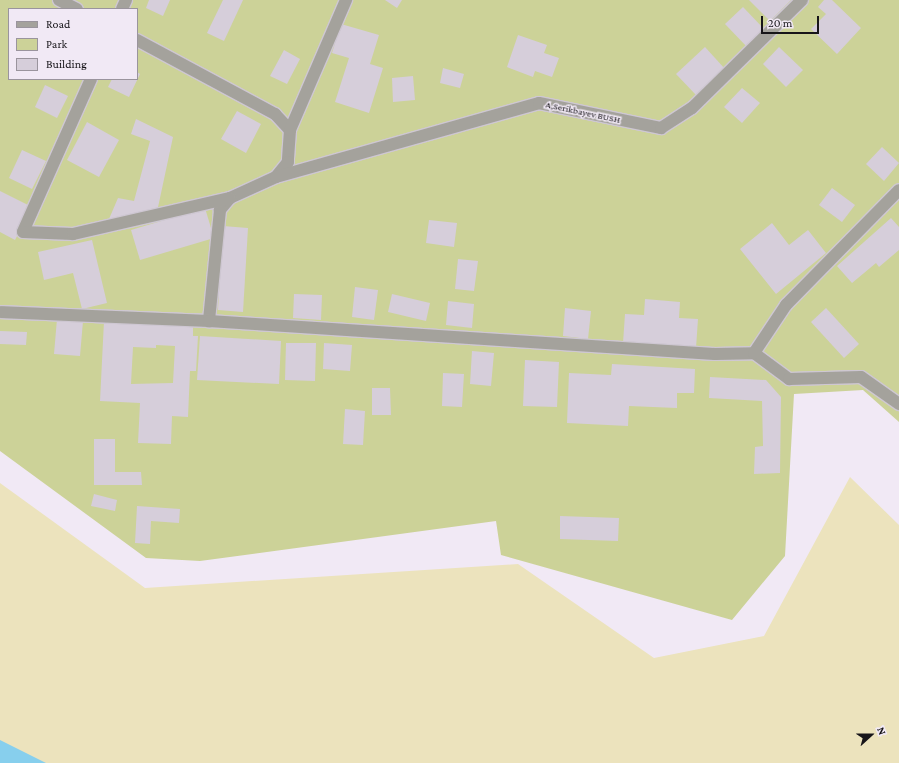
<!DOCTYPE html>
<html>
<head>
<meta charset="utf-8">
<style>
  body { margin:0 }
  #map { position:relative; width:899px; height:763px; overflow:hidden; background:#f1e9f5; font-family:"Crimson Pro",serif }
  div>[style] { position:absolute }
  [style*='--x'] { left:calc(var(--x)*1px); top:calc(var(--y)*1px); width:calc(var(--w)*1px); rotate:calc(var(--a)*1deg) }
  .green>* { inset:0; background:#ccd298 }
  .sand>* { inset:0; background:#ece3bd }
  .water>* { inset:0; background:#87cfed }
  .building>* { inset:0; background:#d6ceda }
  .roads { filter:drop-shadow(1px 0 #cec7d2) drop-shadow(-1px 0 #cec7d2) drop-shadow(0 1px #cec7d2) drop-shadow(0 -1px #cec7d2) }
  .minor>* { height:12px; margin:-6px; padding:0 6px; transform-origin:6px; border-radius:6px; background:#a4a29c }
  span { translate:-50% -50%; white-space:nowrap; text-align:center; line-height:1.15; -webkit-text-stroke:3px #f1e9f5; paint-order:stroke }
  .street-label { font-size:10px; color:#171519 }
  .legend { position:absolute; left:8px; top:8px; width:130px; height:72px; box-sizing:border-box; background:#f1e9f5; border:1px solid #9a949d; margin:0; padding:5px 7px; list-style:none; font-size:12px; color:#171519 }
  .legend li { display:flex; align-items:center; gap:8px; height:20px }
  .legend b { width:20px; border:1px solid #9a949d }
  .north { position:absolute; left:851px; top:715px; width:40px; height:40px; -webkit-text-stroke:3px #f1e9f5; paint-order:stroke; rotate:69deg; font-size:11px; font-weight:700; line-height:16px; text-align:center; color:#171519 }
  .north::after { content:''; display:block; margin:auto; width:14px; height:18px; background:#171519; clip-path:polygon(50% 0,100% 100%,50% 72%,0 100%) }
  .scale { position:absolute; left:761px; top:16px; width:58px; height:18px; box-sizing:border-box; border:2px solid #171519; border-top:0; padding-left:5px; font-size:12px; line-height:14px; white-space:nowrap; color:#171519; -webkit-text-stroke:3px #f1e9f5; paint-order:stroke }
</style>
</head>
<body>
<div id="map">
  <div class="green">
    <div style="clip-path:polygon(evenodd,0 0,899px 0,899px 422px,863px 390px,794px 394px,785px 556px,732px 620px,501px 555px,496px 521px,200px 561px,146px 558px,0 451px,0 0,9px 9px,137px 9px,137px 79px,9px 79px,9px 9px)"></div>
  </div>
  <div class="sand">
    <div style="clip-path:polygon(850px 477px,899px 525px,899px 763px,0 763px,0 483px,145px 588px,518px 564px,654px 658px,764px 636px)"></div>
  </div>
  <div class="water">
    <div style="clip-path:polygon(0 740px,46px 763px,0 763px)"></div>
  </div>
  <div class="building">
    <div style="clip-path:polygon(149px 0,170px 0,163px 16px,146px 8px)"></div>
    <div style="clip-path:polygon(223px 0,243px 0,224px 41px,207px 33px)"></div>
    <div style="clip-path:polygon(385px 0,402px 0,397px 8px)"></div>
    <div style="clip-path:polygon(749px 0,791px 0,770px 21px)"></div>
    <div style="clip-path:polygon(824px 0,832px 0,861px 28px,837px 54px,811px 29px,826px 14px,818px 7px)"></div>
    <div style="clip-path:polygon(743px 7px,766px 31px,748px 48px,725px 24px)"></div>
    <div style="clip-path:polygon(341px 24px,379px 35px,370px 64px,383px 68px,369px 113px,335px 102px,349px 58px,332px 53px)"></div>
    <div style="clip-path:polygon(518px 35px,547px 45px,544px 53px,559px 58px,552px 77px,535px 71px,533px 77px,507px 67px)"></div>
    <div style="clip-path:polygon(705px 47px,725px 69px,696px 95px,676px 74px)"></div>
    <div style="clip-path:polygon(779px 47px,803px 70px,786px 87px,763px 64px)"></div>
    <div style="clip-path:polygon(284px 50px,300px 59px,287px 84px,270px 76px)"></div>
    <div style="clip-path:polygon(443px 68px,464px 74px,460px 88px,440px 83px)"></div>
    <div style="clip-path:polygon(137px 72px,140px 74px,129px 97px,108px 87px,112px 79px,137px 79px)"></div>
    <div style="clip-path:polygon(413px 76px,415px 100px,393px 102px,392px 78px)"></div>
    <div style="clip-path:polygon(45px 85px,68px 96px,57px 118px,35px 107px)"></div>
    <div style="clip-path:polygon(742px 88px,760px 103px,742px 123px,724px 107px)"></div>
    <div style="clip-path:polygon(237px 111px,261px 124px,246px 153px,221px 139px)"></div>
    <div style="clip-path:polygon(136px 119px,173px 137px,157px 212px,109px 219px,118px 198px,134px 201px,150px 141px,131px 134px)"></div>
    <div style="clip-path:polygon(87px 122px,119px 140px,99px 177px,67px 160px)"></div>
    <div style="clip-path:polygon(882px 147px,899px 163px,884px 181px,866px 164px)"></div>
    <div style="clip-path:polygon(22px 150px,46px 161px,32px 189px,9px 178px)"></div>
    <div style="clip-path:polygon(832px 188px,855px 205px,842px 222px,819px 205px)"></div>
    <div style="clip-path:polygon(0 191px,32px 207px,15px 240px,0 232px)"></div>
    <div style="clip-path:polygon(205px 208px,214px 238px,140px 260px,131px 230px)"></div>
    <div style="clip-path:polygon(891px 218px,899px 227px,899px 250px,879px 267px,876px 263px,852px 283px,837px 266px)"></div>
    <div style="clip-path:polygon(429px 220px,457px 223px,454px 247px,426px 243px)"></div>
    <div style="clip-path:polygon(772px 223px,789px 245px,808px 230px,826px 253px,776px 294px,740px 249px)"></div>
    <div style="clip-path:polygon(223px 226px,248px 228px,243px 312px,218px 310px)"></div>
    <div style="clip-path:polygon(92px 240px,107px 303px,82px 309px,73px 273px,44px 280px,38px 252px)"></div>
    <div style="clip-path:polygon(458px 259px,478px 261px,474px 291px,455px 289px)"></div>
    <div style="clip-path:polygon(355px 287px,378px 290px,374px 320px,352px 317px)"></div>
    <div style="clip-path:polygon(294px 294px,322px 295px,321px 320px,293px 318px)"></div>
    <div style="clip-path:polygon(392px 294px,430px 303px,426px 321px,388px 312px)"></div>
    <div style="clip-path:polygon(645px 299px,680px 302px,679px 318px,698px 319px,696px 348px,623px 343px,625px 314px,644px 315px)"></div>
    <div style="clip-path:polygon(448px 301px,474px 304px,472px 328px,446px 325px)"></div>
    <div style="clip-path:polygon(565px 308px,591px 311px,588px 339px,563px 336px)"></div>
    <div style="clip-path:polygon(826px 308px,859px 344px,844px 358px,811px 322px)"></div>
    <div style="clip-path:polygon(57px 319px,83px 321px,80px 356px,54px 354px)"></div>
    <div style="clip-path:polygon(evenodd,104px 321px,193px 326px,193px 336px,198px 336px,196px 371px,190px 371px,188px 417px,172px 416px,171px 444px,138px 443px,140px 403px,100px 401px,104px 321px,156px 345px,175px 346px,173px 383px,131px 384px,133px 347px,156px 348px,156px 345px)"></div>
    <div style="clip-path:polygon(0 331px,27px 332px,26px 345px,0 344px)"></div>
    <div style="clip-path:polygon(200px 336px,281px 341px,279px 384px,197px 380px)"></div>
    <div style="clip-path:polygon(286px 343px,316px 343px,315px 381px,285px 380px)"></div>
    <div style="clip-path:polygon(324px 343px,352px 345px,350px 371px,323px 369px)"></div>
    <div style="clip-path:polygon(472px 351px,494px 353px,491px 386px,470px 384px)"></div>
    <div style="clip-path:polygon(525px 360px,559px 362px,557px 407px,523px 406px)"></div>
    <div style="clip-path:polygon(612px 364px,695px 369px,694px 393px,677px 393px,677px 408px,629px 406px,628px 426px,567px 423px,569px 373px,611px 375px)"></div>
    <div style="clip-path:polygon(443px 373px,464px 374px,462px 407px,442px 406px)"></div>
    <div style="clip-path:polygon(710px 377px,766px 380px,781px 397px,780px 473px,754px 474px,755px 447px,763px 446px,762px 401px,709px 398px)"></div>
    <div style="clip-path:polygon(372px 388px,390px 388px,391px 415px,372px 415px)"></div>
    <div style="clip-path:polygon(345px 409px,365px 411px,363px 445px,343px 444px)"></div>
    <div style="clip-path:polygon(94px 439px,115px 439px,115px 472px,141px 472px,142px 485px,94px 485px)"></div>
    <div style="clip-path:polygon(94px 494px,117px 500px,115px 511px,91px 506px)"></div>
    <div style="clip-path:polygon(137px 506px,180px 509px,179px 523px,151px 521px,150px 544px,135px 543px)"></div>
    <div style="clip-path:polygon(560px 516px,619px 518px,618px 541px,560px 539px)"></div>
  </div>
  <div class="roads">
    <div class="minor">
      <div style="--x:59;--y:0;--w:20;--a:27"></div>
      <div style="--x:122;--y:9;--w:10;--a:-66"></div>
      <div style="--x:137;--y:40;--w:157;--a:28.2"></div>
      <div style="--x:275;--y:114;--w:22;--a:47"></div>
      <div style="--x:290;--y:130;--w:32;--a:94"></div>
      <div style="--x:288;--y:162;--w:19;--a:129"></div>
      <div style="--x:276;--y:177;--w:51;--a:155.5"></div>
      <div style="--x:230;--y:198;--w:16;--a:130"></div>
      <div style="--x:220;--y:210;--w:112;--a:95.7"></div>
      <div style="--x:91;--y:79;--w:167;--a:114"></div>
      <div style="--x:23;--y:232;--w:50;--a:2.3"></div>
      <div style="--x:73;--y:234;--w:161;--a:-12.9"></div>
      <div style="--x:290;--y:130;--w:142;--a:-66.7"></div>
      <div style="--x:276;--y:177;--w:273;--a:-15.7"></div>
      <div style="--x:539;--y:103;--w:125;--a:11.6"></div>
      <div style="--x:661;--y:128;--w:37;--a:-33"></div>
      <div style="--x:692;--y:108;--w:154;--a:-44.5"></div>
      <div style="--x:1;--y:312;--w:208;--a:2.5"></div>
      <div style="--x:209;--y:321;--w:507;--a:3.73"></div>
      <div style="--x:715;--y:354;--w:39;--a:-1"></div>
      <div style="--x:754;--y:353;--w:44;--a:36.6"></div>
      <div style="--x:789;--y:379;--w:72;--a:-1.6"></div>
      <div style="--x:861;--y:377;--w:47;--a:35.4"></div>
      <div style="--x:754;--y:353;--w:58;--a:-56.3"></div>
      <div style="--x:786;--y:305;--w:161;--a:-45.5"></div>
    </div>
  </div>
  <div class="street-label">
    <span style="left:583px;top:112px;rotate:12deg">A,Serikbayev BUSH</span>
  </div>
  <ul class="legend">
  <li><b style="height:5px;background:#a4a29c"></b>Road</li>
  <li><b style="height:11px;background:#ccd298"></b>Park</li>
  <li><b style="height:11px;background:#d6ceda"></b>Building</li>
  </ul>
  <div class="north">N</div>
  <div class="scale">20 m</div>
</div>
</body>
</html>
